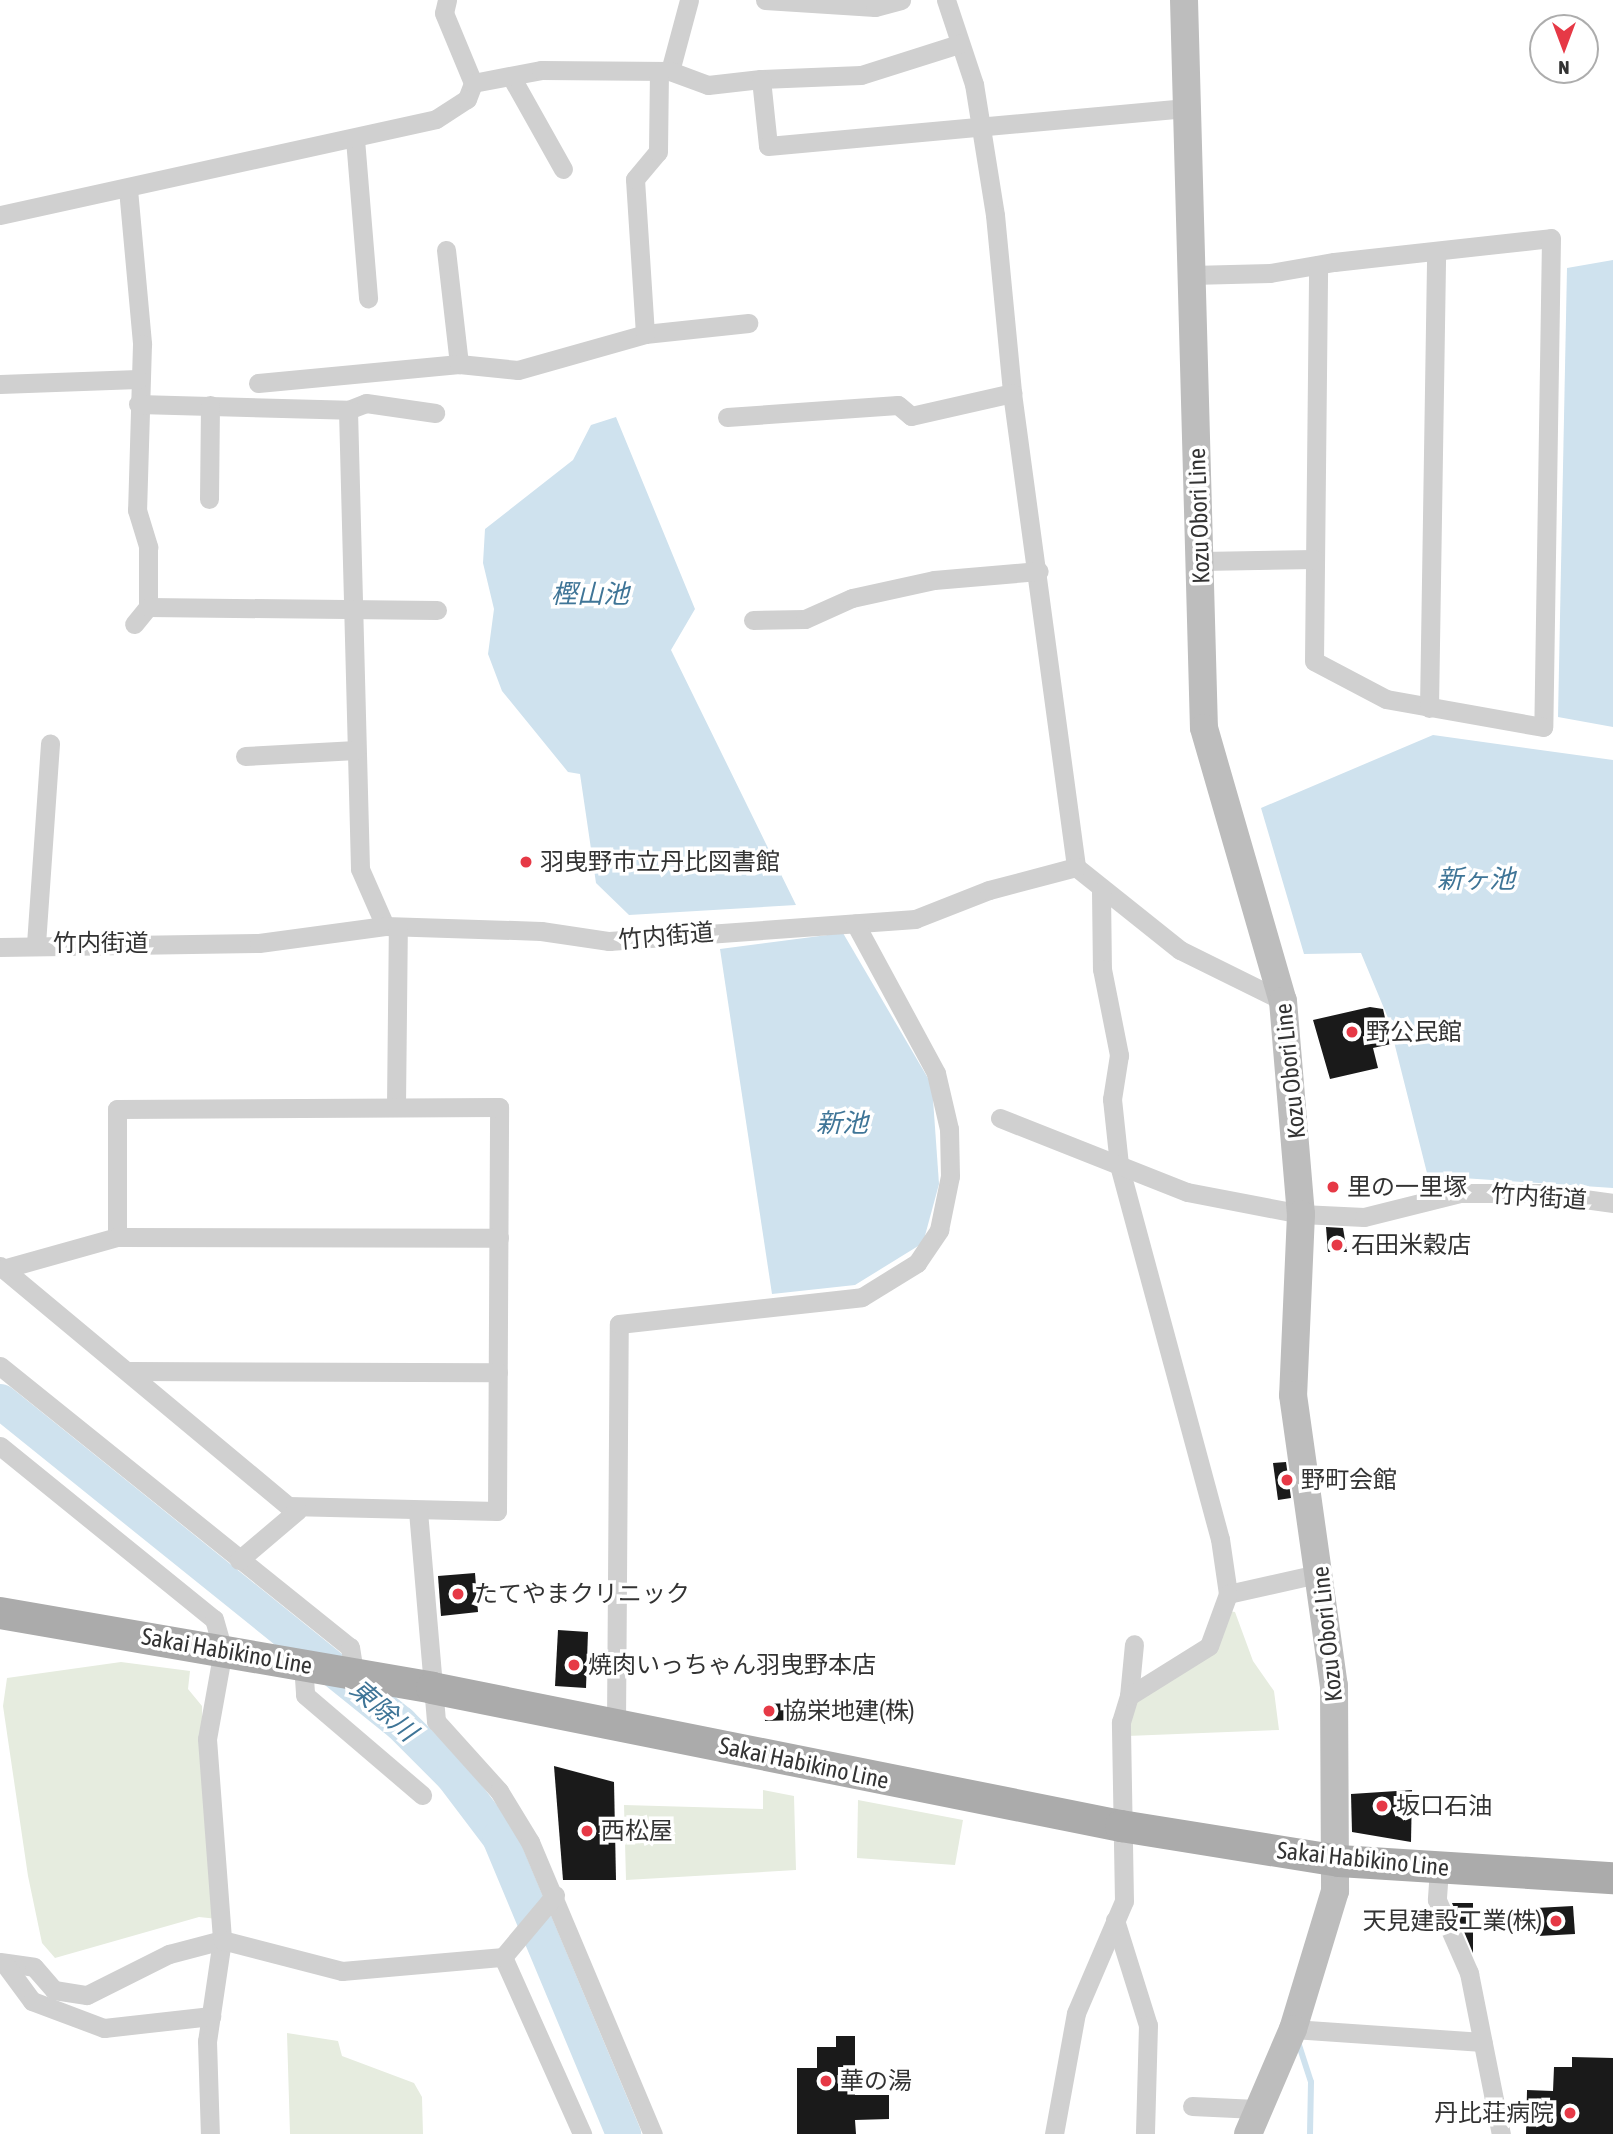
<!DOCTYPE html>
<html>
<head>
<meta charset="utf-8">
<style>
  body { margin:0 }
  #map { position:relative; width:1613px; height:2134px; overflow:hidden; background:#fff; font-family:"Asap Condensed","Noto Sans JP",sans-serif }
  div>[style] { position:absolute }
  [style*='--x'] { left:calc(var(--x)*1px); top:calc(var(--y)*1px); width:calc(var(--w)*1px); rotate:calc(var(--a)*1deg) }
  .green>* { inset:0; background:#e6ecdf }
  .water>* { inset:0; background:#cfe2ee }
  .stream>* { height:6px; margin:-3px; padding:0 3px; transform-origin:3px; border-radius:3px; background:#cfe2ee }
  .river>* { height:35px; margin:-17.5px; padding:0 17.5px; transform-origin:17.5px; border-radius:17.5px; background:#cfe2ee }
  .building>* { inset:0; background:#1a1a1a }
  .street>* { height:19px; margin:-9.5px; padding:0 9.5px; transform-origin:9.5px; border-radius:9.5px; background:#d0d0d0 }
  .secondary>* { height:28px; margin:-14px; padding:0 14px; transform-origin:14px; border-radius:14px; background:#bdbdbd }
  .primary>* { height:32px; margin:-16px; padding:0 16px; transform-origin:16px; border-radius:16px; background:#ababab }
  .dots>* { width:19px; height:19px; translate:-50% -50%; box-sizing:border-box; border:4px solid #fff; border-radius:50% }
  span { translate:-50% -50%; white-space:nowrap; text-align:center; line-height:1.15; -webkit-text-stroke:7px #fff; paint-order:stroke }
  .street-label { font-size:24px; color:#333 }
  .poi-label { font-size:24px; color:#333 }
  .left { translate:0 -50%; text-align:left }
  .right { translate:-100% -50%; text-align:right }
  .water-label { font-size:26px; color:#3f7597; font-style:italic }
  .north { position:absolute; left:1529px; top:14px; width:70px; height:70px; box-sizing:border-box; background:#fff; border:2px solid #adadad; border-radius:50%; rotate:180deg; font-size:19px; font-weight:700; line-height:28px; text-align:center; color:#333 }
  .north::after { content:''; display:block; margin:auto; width:24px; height:32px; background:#e63946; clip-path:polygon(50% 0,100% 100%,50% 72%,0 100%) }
</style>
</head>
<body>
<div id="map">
  <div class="green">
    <div style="clip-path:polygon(1228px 1611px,1235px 1612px,1253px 1661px,1274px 1691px,1279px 1730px,1127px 1736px,1128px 1714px,1139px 1696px,1176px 1672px)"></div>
    <div style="clip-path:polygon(121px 1662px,190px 1671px,188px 1689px,202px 1706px,204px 1813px,218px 1919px,199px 1917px,55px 1958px,42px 1943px,28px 1876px,3px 1706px,7px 1678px)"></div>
    <div style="clip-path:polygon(763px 1790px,794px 1796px,796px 1870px,626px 1880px,624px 1805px,763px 1809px)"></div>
    <div style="clip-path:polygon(858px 1800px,963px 1820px,955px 1865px,857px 1858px)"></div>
    <div style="clip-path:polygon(287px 2033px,338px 2041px,342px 2056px,414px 2083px,422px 2097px,423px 2134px,290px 2134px)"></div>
  </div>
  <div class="water">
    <div style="clip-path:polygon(1613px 260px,1613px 727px,1558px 717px,1567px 268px)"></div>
    <div style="clip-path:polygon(616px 417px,695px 609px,671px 650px,796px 905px,629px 915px,596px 883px,580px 774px,568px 772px,502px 691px,488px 654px,494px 609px,483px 563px,485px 529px,573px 460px,591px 425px)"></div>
    <div style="clip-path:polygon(1433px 735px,1613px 760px,1613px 1188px,1462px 1178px,1430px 1185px,1388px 1018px,1361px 953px,1304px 954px,1261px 808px)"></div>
    <div style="clip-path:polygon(843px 933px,932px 1085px,939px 1184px,923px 1243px,855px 1285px,772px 1294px,720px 949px)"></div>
  </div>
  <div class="stream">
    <div style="--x:1298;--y:2042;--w:42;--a:72"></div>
    <div style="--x:1311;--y:2082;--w:52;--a:91.1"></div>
  </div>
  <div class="river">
    <div style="--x:0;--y:1401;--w:514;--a:38.83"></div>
    <div style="--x:400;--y:1723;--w:74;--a:45"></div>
    <div style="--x:452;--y:1775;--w:78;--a:52.8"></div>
    <div style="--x:499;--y:1837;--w:322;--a:67.3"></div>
  </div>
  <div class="building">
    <div style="clip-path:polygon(1370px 1007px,1383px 1009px,1391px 1044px,1373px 1048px,1378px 1068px,1330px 1079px,1313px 1020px)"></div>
    <div style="clip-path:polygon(1326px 1227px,1343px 1228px,1347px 1252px,1328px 1252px)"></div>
    <div style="clip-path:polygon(1286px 1462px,1291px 1498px,1278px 1500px,1273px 1463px)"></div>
    <div style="clip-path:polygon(475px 1573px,478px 1612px,441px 1616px,438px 1576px)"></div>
    <div style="clip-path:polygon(558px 1630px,588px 1632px,586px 1688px,555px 1686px)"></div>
    <div style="clip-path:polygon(794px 1703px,795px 1720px,765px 1721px,764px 1704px)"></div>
    <div style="clip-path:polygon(554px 1766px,614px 1782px,616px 1880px,563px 1880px)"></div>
    <div style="clip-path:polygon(1412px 1790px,1411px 1842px,1352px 1832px,1351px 1794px)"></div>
    <div style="clip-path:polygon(1452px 1903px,1473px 1903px,1473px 1953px)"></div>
    <div style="clip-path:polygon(1573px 1906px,1575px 1934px,1538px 1936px,1536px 1908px)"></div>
    <div style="clip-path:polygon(836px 2036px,855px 2036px,855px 2095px,889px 2095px,889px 2119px,855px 2120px,856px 2134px,797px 2134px,797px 2068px,817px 2068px,817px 2047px,836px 2047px)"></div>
    <div style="clip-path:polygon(1572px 2057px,1613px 2058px,1613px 2134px,1526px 2134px,1527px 2090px,1553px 2091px,1554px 2067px,1572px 2067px)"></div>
  </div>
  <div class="street">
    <div style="--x:447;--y:0;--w:13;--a:103"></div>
    <div style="--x:444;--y:13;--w:76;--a:67.5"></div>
    <div style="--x:765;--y:0;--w:110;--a:3.6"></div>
    <div style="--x:875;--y:7;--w:27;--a:-15"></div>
    <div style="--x:946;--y:0;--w:89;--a:71.6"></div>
    <div style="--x:974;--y:84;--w:133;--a:80.9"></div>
    <div style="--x:995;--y:215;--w:179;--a:84.5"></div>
    <div style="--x:1012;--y:393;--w:478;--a:82.3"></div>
    <div style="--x:670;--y:71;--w:73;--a:-75"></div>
    <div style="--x:761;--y:79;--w:100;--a:-2.3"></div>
    <div style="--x:861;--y:75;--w:103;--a:-17.6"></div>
    <div style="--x:513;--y:80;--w:102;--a:60.7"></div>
    <div style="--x:355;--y:139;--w:160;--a:85.3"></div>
    <div style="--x:128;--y:189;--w:156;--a:84.8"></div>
    <div style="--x:142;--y:344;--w:166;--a:91.7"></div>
    <div style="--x:137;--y:510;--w:39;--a:73"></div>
    <div style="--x:148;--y:547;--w:60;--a:90"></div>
    <div style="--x:148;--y:607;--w:22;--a:129"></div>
    <div style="--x:0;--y:215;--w:446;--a:-12.4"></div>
    <div style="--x:436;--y:119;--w:37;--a:-33"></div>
    <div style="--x:467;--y:99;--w:17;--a:-69"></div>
    <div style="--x:473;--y:83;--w:69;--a:-10.8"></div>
    <div style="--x:541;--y:70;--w:129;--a:0.4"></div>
    <div style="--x:670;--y:71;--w:40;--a:20.2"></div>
    <div style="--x:708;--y:85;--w:53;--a:-6.5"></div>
    <div style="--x:761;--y:79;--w:67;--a:84"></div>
    <div style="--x:768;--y:146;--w:420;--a:-5.2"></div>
    <div style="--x:446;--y:250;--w:115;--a:83.5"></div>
    <div style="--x:1191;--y:275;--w:79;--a:-1.5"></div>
    <div style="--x:1270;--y:273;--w:65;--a:-9.8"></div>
    <div style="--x:1334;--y:262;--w:218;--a:-6.3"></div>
    <div style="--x:1551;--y:238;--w:489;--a:90.9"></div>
    <div style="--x:1543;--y:727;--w:159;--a:-169.9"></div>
    <div style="--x:1386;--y:699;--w:81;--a:-152.2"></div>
    <div style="--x:1314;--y:661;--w:396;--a:-89.4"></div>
    <div style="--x:645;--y:334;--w:104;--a:-6.1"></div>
    <div style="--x:258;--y:383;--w:202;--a:-5.4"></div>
    <div style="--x:459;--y:364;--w:59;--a:5.8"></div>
    <div style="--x:518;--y:370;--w:132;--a:-15.8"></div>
    <div style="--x:645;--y:334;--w:155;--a:-93.7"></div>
    <div style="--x:635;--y:179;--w:35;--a:-50"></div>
    <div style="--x:658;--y:152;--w:81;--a:-89.3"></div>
    <div style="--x:0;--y:384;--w:138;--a:-2.1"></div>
    <div style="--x:138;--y:404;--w:210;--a:1.6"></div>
    <div style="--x:348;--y:410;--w:19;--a:-21"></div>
    <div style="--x:366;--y:403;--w:70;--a:8.2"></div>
    <div style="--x:348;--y:410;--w:459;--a:88.5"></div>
    <div style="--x:360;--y:869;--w:62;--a:66.3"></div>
    <div style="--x:727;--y:417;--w:171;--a:-4"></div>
    <div style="--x:898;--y:405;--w:17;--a:40"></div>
    <div style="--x:911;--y:416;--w:104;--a:-12.8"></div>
    <div style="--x:209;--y:499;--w:94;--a:-89.4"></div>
    <div style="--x:1201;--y:561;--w:113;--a:-1"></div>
    <div style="--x:148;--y:607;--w:289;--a:0.6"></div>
    <div style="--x:753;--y:620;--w:52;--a:-1.1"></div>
    <div style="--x:805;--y:619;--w:51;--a:-24.1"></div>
    <div style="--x:852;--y:598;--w:84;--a:-12.4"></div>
    <div style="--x:934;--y:580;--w:105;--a:-4.9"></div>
    <div style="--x:1429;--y:708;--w:457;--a:-89.1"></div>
    <div style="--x:245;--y:756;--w:111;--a:-3.1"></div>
    <div style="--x:1076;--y:867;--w:133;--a:38.6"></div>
    <div style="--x:1180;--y:950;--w:115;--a:26.3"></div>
    <div style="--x:1101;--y:891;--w:78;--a:89.3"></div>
    <div style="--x:1102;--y:969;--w:88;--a:78.8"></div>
    <div style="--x:1119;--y:1055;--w:45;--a:99"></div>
    <div style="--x:1112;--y:1099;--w:66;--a:83.9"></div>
    <div style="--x:1119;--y:1165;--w:387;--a:74.9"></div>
    <div style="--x:1220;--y:1539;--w:56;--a:81.7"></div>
    <div style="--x:1228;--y:1594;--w:96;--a:-12.6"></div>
    <div style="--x:36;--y:944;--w:201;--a:-86"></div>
    <div style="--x:0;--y:947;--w:259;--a:-0.9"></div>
    <div style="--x:259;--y:943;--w:127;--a:-7.7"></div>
    <div style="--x:385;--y:926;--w:156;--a:1.8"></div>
    <div style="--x:541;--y:931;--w:69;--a:8.4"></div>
    <div style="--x:609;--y:941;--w:307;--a:-4.1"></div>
    <div style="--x:915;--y:919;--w:79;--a:-21.4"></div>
    <div style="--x:989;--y:890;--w:90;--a:-14.8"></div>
    <div style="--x:396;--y:1106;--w:178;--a:-89.4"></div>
    <div style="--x:1000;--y:1118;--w:201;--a:21.6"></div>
    <div style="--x:1187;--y:1192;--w:116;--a:10.9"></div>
    <div style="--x:1301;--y:1214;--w:63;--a:2.7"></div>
    <div style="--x:1364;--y:1217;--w:99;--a:-14"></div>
    <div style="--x:1460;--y:1193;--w:81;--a:0"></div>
    <div style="--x:1541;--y:1193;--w:73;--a:7.9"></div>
    <div style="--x:0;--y:1266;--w:375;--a:39.8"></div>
    <div style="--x:288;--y:1506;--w:209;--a:1.4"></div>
    <div style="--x:497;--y:1511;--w:404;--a:-89.7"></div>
    <div style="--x:499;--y:1107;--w:382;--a:179.7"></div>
    <div style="--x:117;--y:1109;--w:128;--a:90"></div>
    <div style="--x:3;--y:1269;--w:118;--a:-15.7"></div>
    <div style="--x:117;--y:1237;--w:382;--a:0.1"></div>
    <div style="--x:0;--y:1366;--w:449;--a:38.8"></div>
    <div style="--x:350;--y:1647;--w:26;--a:81"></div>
    <div style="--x:130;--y:1371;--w:368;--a:0.2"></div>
    <div style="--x:0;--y:1446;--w:275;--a:39"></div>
    <div style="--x:214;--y:1619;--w:32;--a:74"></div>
    <div style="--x:223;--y:1650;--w:90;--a:100.2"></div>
    <div style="--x:207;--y:1739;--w:202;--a:85.7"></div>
    <div style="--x:222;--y:1940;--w:102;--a:98.4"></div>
    <div style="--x:207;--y:2041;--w:93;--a:88.2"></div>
    <div style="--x:418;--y:1511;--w:211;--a:85.1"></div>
    <div style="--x:436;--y:1721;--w:94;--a:48"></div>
    <div style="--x:499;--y:1791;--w:60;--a:58.7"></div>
    <div style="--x:530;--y:1842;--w:317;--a:67.2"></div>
    <div style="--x:239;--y:1560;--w:77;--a:-40.3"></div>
    <div style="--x:303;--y:1664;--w:31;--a:86"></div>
    <div style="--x:305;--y:1695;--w:154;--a:40.5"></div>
    <div style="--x:1129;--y:1696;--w:52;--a:-84.5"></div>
    <div style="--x:616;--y:1724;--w:400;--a:-89.6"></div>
    <div style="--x:619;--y:1324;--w:244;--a:-6.3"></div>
    <div style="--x:862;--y:1297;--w:65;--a:-31.7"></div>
    <div style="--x:917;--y:1263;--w:40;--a:-56"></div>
    <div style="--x:939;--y:1230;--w:55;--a:-78.5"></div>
    <div style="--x:950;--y:1176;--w:47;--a:-91.2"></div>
    <div style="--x:949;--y:1129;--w:57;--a:-103.1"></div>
    <div style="--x:936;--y:1073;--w:170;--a:-118.4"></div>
    <div style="--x:1439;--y:1869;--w:31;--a:94"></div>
    <div style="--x:1437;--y:1900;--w:80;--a:66.3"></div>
    <div style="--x:1469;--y:1973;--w:164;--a:78.8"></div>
    <div style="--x:1115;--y:1920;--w:110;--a:72.6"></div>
    <div style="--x:1148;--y:2025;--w:109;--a:91.6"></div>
    <div style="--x:503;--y:1957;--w:194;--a:65.9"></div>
    <div style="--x:0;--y:1962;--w:34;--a:8"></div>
    <div style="--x:34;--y:1967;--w:30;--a:49"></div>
    <div style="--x:54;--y:1990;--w:33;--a:9"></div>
    <div style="--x:87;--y:1995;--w:92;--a:-26.6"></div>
    <div style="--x:169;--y:1954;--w:55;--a:-14.8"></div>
    <div style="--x:222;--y:1940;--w:124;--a:14.5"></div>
    <div style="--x:342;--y:1971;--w:162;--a:-5"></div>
    <div style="--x:503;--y:1957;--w:81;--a:-50"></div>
    <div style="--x:4;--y:1963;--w:47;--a:53.6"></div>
    <div style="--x:32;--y:2001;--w:77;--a:20.6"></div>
    <div style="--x:104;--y:2028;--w:108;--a:-6.4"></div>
    <div style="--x:1293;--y:2029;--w:190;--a:3.9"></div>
    <div style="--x:1192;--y:2106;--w:64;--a:2.7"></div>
    <div style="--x:1054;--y:2134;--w:123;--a:-79.7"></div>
    <div style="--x:1076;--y:2013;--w:122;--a:-66.8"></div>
    <div style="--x:1124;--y:1901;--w:179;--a:-91"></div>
    <div style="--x:1121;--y:1722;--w:27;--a:-73"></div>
    <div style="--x:1129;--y:1696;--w:94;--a:-32"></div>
    <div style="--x:1209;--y:1646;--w:55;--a:-69.9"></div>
  </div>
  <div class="secondary">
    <div style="--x:1184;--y:0;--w:728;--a:88.43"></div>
    <div style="--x:1204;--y:728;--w:284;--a:73.9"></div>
    <div style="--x:1283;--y:1001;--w:214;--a:85.2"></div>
    <div style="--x:1301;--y:1214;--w:181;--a:92.5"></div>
    <div style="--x:1293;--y:1395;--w:294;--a:82"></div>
    <div style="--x:1334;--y:1686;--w:205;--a:89.7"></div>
    <div style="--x:1335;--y:1891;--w:144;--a:106.9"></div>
    <div style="--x:1293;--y:2029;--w:114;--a:113.2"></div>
  </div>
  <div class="primary">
    <div style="--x:0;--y:1613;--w:438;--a:9.8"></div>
    <div style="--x:432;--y:1688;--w:703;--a:11.33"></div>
    <div style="--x:1121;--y:1826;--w:221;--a:9.1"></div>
    <div style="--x:1339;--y:1861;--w:275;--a:3.6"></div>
  </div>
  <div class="dots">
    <div style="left:526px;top:862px;background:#e63946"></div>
    <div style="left:1352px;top:1032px;background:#e63946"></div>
    <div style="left:1333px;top:1187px;background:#e63946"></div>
    <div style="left:1337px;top:1245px;background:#e63946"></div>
    <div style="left:1287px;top:1480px;background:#e63946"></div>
    <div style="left:458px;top:1594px;background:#e63946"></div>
    <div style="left:574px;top:1665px;background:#e63946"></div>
    <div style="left:769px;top:1711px;background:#e63946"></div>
    <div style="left:1382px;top:1806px;background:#e63946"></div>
    <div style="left:587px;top:1831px;background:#e63946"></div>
    <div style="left:1556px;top:1921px;background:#e63946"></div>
    <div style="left:826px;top:2081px;background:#e63946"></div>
    <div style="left:1570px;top:2113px;background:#e63946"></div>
  </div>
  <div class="street-label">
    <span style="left:1199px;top:516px;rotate:-92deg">Kozu Obori Line</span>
    <span style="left:666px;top:936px;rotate:-5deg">竹内街道</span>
    <span style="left:101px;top:943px">竹内街道</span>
    <span style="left:1290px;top:1071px;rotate:-96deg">Kozu Obori Line</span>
    <span style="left:1539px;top:1197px;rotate:4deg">竹内街道</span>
    <span style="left:1327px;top:1634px;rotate:-96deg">Kozu Obori Line</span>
    <span style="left:227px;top:1651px;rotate:10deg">Sakai Habikino Line</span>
    <span style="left:804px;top:1763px;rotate:12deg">Sakai Habikino Line</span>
    <span style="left:1363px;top:1859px;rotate:6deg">Sakai Habikino Line</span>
  </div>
  <div class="poi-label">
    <span class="left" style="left:540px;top:862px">羽曳野市立丹比図書館</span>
    <span class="left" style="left:1366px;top:1032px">野公民館</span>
    <span class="left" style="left:1347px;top:1187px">里の一里塚</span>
    <span class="left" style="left:1351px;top:1245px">石田米穀店</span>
    <span class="left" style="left:1301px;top:1480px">野町会館</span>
    <span class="left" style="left:474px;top:1594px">たてやまクリニック</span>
    <span class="left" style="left:588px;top:1665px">焼肉いっちゃん羽曳野本店</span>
    <span class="left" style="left:783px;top:1711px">協栄地建(株)</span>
    <span class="left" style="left:1396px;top:1806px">坂口石油</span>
    <span class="left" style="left:601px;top:1831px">西松屋</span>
    <span class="right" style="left:1542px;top:1921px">天見建設工業(株)</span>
    <span class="left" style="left:840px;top:2081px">華の湯</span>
    <span class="right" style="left:1554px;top:2113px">丹比荘病院</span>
  </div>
  <div class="water-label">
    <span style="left:590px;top:595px">樫山池</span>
    <span style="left:1476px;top:880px">新ヶ池</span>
    <span style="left:842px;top:1124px">新池</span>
    <span style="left:383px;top:1711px;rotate:41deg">東除川</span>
  </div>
  <div class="north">N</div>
</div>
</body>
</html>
